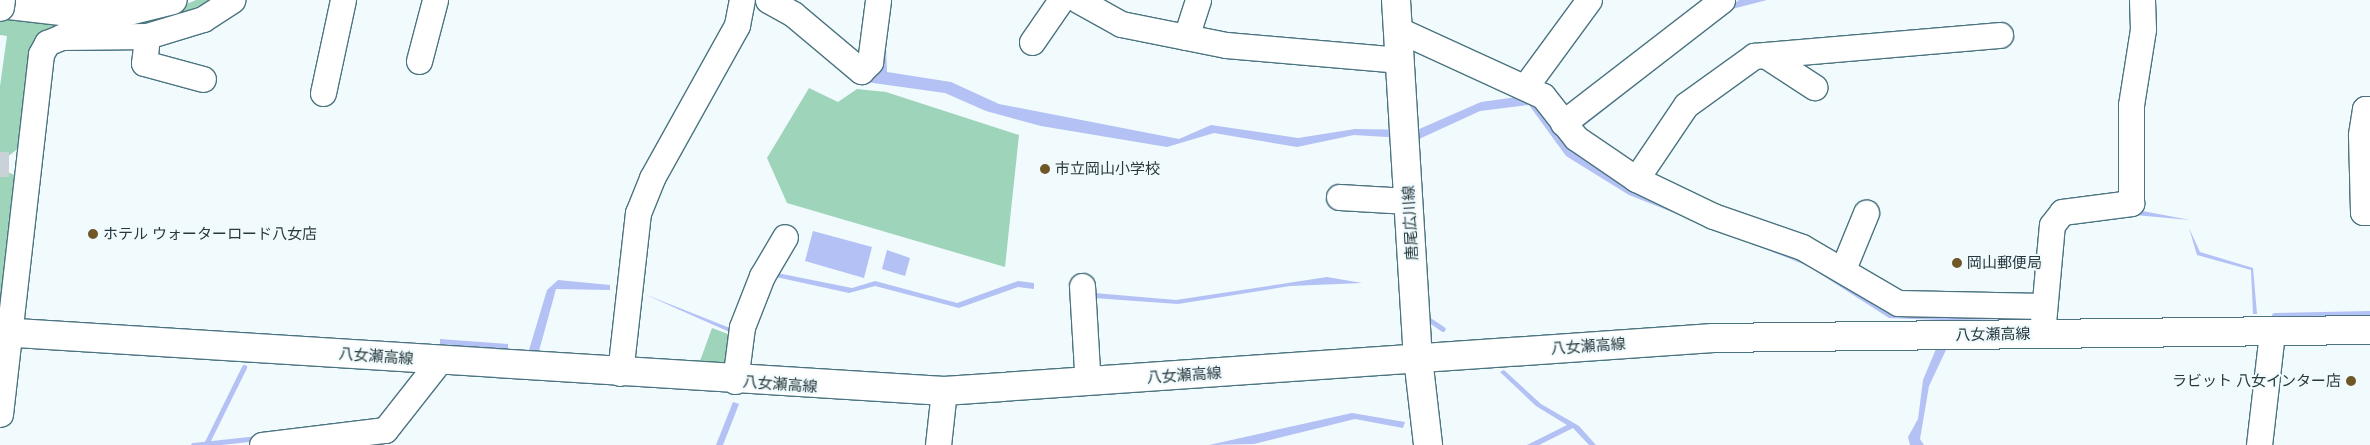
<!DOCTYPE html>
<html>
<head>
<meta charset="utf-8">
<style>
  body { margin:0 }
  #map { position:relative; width:2370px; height:445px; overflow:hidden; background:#f1fafd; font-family:Quicksand,"Noto Sans JP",sans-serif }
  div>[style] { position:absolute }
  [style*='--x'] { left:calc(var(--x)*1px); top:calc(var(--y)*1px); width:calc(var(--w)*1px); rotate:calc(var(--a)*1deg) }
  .green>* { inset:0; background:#9ed4ba }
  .water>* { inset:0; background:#b3c1f5 }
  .stream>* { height:5px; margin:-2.5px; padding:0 2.5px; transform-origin:2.5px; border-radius:2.5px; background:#b3c1f5 }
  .minor-tunnel>* { height:25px; margin-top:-12.5px; transform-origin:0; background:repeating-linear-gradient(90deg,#c9d3d7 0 25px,transparent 0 37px) }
  .roads { filter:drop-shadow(1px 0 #4b7480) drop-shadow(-1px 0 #4b7480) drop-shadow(0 1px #4b7480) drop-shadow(0 -1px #4b7480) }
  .minor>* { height:25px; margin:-12.5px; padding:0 12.5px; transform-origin:12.5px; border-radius:12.5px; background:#fff }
  .major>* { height:28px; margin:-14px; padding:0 14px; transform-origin:14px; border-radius:14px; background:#fff }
  .highway>* { height:28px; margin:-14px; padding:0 14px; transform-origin:14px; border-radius:14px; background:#fff }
  .bridges { filter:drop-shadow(1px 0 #4b7480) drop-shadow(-1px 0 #4b7480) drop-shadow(0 1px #4b7480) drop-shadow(0 -1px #4b7480) }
  .highway-bridge>* { height:28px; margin:-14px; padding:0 14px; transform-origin:14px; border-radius:14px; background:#fff }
  .dots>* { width:14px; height:14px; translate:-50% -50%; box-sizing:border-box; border:2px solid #f1fafd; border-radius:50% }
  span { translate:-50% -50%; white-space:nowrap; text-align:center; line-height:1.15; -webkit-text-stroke:4px #f1fafd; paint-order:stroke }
  .poi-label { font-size:15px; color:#27393e }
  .left { translate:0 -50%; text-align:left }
  .right { translate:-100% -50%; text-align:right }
  .street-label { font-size:15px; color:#27393e }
</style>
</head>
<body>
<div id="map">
  <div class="green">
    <div style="clip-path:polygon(196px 0,215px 0,143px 28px,57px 30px,22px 146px,7px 157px,5px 171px,17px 176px,0 306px,0 86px,7px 36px,0 35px,0 19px,120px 25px,144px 22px)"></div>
    <div style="clip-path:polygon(809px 88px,838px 102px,857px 89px,886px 92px,1019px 135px,1005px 267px,787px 203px,767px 158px)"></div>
    <div style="clip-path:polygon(712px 328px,736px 337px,732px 364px,700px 361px)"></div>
  </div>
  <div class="water">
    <div style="clip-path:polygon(1739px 0,1767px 0,1732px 9px,1565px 141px,1615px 179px,1799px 254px,1861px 288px,2037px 314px,2036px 319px,1953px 320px,1946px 350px,1929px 386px,1920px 439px,1924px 445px,1910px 445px,1908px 437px,1918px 419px,1923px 380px,1936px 349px,1941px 320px,1889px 318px,1808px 266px,1629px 195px,1566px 156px,1529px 105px,1480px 111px,1419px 139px,1354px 135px,1297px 147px,1214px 133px,1167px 147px,1041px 126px,986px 111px,945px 93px,866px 82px,885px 20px,887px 72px,951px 82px,999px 104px,1179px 139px,1211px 125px,1298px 138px,1355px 129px,1417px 130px,1481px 102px,1524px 96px,1530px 98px,1560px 133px)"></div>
    <div style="clip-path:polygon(2137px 210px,2190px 220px,2135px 215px,2064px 226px,2067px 219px)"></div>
    <div style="clip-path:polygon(2189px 228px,2200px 252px,2253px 268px,2257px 314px,2253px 314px,2251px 270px,2197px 255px)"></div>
    <div style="clip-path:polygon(813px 231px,872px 247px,864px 278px,805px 261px)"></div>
    <div style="clip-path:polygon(887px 250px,910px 258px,905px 276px,882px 269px)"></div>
    <div style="clip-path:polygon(772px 272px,852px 288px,875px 281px,957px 303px,1018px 281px,1034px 283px,1034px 289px,1018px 287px,959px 308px,875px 286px,849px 293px,776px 277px,767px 296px)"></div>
    <div style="clip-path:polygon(1327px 277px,1362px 283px,1290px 286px,1178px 304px,1094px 298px,1094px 293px,1176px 300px)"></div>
    <div style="clip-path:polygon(558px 280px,610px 285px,610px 290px,556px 289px,539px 351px,529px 350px,547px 290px)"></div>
    <div style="clip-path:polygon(644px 294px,735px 330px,734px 334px)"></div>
    <div style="clip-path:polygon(440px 339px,508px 344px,508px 350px,440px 344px)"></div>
    <div style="clip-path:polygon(1504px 370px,1541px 404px,1579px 426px,1596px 445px,1589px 445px,1573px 428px,1539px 445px,1527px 445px,1567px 425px,1536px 406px,1500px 372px)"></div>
    <div style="clip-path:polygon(733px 402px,739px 404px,723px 445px,716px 445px)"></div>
    <div style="clip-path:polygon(1352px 413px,1405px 422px,1403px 428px,1355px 419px,1254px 444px,1209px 445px)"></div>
  </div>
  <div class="stream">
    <div style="--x:2274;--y:315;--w:96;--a:-1.2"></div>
    <div style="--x:1431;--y:321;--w:14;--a:34"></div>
    <div style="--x:206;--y:444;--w:86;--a:-63.7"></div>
    <div style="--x:193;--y:445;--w:65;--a:-6.1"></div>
  </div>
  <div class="minor-tunnel">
    <div style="--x:0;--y:164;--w:9;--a:0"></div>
  </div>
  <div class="roads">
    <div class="minor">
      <div style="--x:768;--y:0;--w:29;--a:29"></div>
      <div style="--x:793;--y:14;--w:89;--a:40"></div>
      <div style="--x:861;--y:71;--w:13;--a:-45"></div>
      <div style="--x:870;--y:62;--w:63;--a:-82.6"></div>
      <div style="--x:1078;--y:0;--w:49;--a:29.2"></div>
      <div style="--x:1121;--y:24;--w:107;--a:11.3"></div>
      <div style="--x:1226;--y:45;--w:175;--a:4.9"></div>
      <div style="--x:1399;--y:30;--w:158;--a:24.6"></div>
      <div style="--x:1543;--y:96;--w:53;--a:51.8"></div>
      <div style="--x:1576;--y:138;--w:73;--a:34.3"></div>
      <div style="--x:1636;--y:179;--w:85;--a:25.7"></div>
      <div style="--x:1713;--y:216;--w:94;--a:19.2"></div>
      <div style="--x:1802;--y:247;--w:111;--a:30.3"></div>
      <div style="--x:1898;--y:303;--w:145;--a:1.2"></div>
      <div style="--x:147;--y:36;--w:27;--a:96"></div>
      <div style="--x:144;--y:63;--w:61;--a:15.2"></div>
      <div style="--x:1186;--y:37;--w:39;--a:-72"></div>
      <div style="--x:1032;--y:42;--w:51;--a:-55.4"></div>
      <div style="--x:1765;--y:55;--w:59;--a:33.1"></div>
      <div style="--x:419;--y:61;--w:63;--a:-75.3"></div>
      <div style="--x:1525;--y:87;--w:108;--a:-53.7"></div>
      <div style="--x:323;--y:93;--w:95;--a:-77.9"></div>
      <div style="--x:2370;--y:109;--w:5;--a:180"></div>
      <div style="--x:2365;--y:109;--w:26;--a:99"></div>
      <div style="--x:2361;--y:135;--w:77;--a:88.5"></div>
      <div style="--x:2363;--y:212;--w:7;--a:0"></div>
      <div style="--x:1563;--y:123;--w:201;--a:-37.7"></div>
      <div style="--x:1636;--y:179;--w:89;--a:-56"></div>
      <div style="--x:1686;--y:105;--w:84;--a:-35.8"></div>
      <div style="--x:1754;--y:56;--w:247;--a:-4.9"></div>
      <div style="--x:1339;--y:197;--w:69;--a:3.3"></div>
      <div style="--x:1843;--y:269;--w:61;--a:-67.7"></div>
      <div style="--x:1082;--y:286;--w:84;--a:86.6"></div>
      <div style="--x:2043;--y:323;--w:98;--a:-84.8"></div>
      <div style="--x:2052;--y:225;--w:16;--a:-52"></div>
      <div style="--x:2062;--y:212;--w:70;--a:-7.4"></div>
      <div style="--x:2131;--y:203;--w:98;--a:-90"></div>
      <div style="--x:2131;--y:105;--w:77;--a:-81"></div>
      <div style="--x:2143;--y:29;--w:29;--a:-92"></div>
      <div style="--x:620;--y:373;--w:161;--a:-83.6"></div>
      <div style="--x:638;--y:213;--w:38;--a:-68"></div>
      <div style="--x:652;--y:178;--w:175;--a:-60.9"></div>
      <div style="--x:737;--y:25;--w:25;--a:-79"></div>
      <div style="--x:735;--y:381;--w:54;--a:-82.6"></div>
      <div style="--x:742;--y:327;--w:55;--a:-68.6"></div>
      <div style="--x:762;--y:276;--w:45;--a:-59.5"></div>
      <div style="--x:0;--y:414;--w:362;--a:-83.5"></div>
      <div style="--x:41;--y:54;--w:13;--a:-61"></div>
      <div style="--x:47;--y:43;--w:15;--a:-23"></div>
      <div style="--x:61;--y:37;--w:86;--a:-0.7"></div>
      <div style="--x:147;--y:36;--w:59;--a:-16.9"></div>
      <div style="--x:203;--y:19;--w:35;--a:-33"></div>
      <div style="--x:262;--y:445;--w:124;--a:-7"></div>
      <div style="--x:385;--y:430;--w:89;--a:-51.8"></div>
      <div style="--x:938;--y:445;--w:54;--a:-83.7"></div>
      <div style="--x:2259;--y:445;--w:114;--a:-83.4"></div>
    </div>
    <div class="major">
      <div style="--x:1396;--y:0;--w:359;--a:86.5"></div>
      <div style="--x:1418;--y:358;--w:88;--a:83.4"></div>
      <div style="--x:0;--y:332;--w:946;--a:3.58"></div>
      <div style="--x:944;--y:391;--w:771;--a:-3.94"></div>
      <div style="--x:1713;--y:338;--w:657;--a:-0.7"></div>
    </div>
    <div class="highway">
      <div style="--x:0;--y:4;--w:88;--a:6.6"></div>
      <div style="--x:87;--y:14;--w:38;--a:-3"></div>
      <div style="--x:125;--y:12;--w:49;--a:-14"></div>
    </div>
  </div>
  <div class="bridges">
    <div class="highway-bridge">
      <div style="--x:0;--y:7;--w:7;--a:-82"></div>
    </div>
  </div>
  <div class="dots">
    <div style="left:1045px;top:169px;background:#705728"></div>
    <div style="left:93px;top:234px;background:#705728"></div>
    <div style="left:1957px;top:263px;background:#705728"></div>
    <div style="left:2351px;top:381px;background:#705728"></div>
  </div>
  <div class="poi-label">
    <span class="left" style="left:1055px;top:169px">市立岡山小学校</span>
    <span class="left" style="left:103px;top:234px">ホテル ウォーターロード八女店</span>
    <span class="left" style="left:1967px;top:263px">岡山郵便局</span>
    <span class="right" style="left:2341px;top:381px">ラビット 八女インター店</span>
  </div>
  <div class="street-label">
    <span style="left:1410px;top:223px;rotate:-93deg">唐尾広川線</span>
    <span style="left:1993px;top:334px;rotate:-1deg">八女瀬高線</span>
    <span style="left:1588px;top:346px;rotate:-4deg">八女瀬高線</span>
    <span style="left:376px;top:356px;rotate:4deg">八女瀬高線</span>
    <span style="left:1184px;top:375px;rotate:-4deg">八女瀬高線</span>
    <span style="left:780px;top:384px;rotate:4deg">八女瀬高線</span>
  </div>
</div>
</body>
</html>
